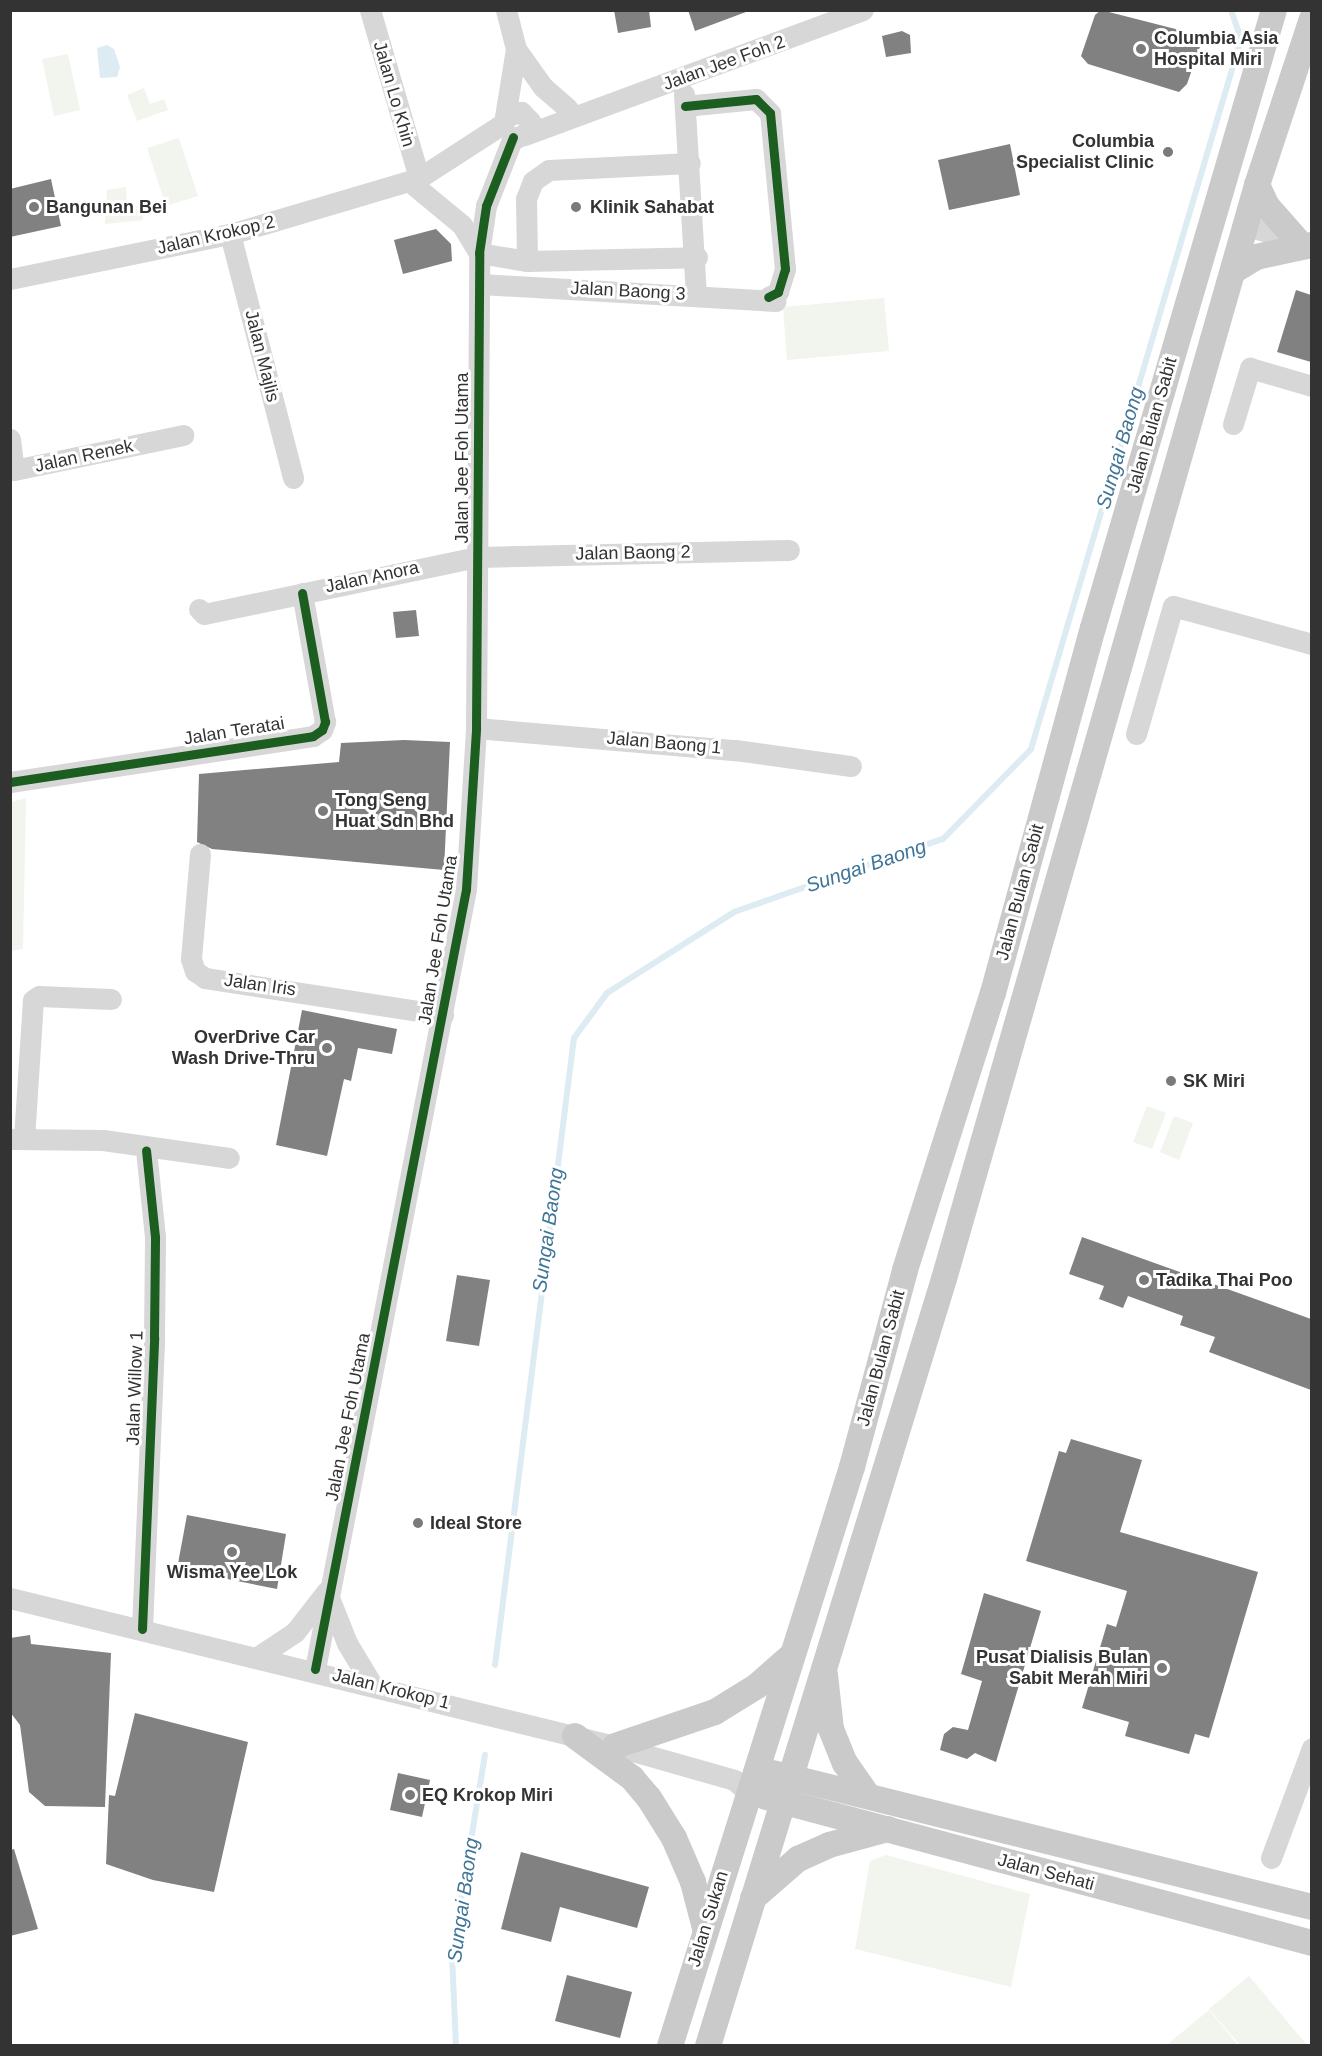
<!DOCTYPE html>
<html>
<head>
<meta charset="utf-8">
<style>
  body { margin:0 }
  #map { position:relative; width:1322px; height:2056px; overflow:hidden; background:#fff; font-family:Arial,sans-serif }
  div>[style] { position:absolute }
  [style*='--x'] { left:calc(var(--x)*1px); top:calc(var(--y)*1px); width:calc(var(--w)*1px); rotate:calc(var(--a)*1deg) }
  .green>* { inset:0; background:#f1f5ed }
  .water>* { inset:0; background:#ddebf3 }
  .stream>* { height:6px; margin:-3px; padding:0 3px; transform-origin:3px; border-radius:3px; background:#ddebf3 }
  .building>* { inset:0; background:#818181 }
  .minor>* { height:21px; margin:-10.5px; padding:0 10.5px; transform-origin:10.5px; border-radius:10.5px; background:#d7d7d7 }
  .major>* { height:26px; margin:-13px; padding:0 13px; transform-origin:13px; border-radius:13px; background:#cacaca }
  .cycleway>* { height:9px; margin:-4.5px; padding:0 4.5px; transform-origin:4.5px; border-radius:4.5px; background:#1b5e20 }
  .dots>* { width:16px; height:16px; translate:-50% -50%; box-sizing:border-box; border:3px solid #fff; border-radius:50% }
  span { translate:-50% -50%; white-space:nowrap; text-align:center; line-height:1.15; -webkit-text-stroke:6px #fff; paint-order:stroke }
  .poi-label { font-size:18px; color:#333; font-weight:700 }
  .left { translate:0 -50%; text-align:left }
  .right { translate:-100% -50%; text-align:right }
  .street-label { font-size:18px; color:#333 }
  .water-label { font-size:20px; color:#3f7597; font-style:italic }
  .frame { position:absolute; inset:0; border:12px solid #333; pointer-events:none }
</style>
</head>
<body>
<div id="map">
  <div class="green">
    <div style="clip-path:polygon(68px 54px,80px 110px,54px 116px,42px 59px)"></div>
    <div style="clip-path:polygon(144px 88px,150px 104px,164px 99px,168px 110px,137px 121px,127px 95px)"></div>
    <div style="clip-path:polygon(179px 138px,198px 196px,166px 206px,147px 148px)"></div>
    <div style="clip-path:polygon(126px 187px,127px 208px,143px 205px,143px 220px,105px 224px,107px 190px)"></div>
    <div style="clip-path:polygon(884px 298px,889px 351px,787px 360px,783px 307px)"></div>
    <div style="clip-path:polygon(26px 798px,23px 949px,11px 951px,11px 802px)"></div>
    <div style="clip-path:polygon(1147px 1106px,1166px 1113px,1152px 1149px,1133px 1142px)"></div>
    <div style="clip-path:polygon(1174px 1116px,1193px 1123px,1179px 1160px,1160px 1152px)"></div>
    <div style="clip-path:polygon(886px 1855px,1030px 1894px,1011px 1987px,855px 1949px,870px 1861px)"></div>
    <div style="clip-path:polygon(1249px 1976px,1307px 2045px,1240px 2045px,1209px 2009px)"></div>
    <div style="clip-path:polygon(1209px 2010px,1238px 2045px,1171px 2045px,1169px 2043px)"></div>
  </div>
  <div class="water">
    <div style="clip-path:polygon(107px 45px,114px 49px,120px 67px,117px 77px,100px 78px,97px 48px)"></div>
  </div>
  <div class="stream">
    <div style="--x:495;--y:1665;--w:632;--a:-82.82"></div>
    <div style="--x:574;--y:1038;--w:56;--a:-53.7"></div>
    <div style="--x:607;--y:993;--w:151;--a:-32.5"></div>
    <div style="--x:734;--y:912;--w:221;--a:-19.3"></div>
    <div style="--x:943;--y:839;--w:126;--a:-45.6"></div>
    <div style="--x:1031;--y:749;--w:740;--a:-73.52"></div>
    <div style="--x:1241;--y:39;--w:31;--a:-109"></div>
    <div style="--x:456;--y:2046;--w:90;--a:-92.5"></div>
    <div style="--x:452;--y:1956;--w:204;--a:-80.7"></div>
  </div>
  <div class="building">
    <div style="clip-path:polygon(614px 10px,649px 10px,651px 27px,618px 33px)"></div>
    <div style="clip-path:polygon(688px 10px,746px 10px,746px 12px,695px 31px)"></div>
    <div style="clip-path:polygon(1101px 10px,1195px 34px,1202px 41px,1187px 84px,1179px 92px,1088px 64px,1081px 56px,1095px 15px)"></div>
    <div style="clip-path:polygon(902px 31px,910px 35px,911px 53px,886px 57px,882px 36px)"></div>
    <div style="clip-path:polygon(1010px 144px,1020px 195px,949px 210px,938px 160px)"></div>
    <div style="clip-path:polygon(51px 179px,61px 226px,10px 237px,10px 189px)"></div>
    <div style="clip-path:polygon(436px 229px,451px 244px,452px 261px,403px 274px,394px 240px)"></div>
    <div style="clip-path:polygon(1296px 290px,1311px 295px,1311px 362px,1277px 352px)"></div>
    <div style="clip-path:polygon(416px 610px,419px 636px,396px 638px,393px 612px)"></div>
    <div style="clip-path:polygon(404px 740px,450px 742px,444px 870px,212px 849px,197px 842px,199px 774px,339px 762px,341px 743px)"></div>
    <div style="clip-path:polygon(302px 1010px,397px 1029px,392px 1054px,358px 1048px,351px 1081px,344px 1079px,327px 1156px,276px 1145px)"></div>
    <div style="clip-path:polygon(1082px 1237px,1311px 1319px,1311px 1390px,1209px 1352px,1215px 1337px,1180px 1325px,1183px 1316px,1128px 1296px,1123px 1308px,1099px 1299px,1104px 1286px,1069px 1274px)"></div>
    <div style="clip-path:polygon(457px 1275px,490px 1280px,479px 1346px,446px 1341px)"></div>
    <div style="clip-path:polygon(1071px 1439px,1142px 1460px,1120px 1532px,1258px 1572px,1209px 1738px,1195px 1734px,1189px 1754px,1125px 1736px,1129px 1722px,1082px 1708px,1107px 1624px,1116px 1627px,1127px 1591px,1026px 1561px,1059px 1451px,1066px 1453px)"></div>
    <div style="clip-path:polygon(187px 1515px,286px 1534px,277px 1589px,177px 1569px)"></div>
    <div style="clip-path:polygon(984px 1593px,1041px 1611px,996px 1762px,975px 1753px,967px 1759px,940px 1750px,944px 1734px,953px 1727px,968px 1730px,982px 1681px,961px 1674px)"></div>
    <div style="clip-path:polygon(30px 1635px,31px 1644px,111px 1653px,105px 1807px,45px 1806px,29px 1792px,20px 1725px,10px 1712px,10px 1638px)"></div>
    <div style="clip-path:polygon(135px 1713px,248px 1742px,214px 1892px,153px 1880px,106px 1864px,109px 1795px,115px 1796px)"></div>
    <div style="clip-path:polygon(398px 1773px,430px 1780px,422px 1817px,390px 1810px)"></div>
    <div style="clip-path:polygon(14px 1849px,38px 1929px,10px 1936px,10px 1850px)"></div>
    <div style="clip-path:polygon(521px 1852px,649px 1887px,637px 1928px,560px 1907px,551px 1942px,501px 1929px)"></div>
    <div style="clip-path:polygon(567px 1975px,632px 1992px,620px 2038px,555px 2021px)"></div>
  </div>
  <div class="minor">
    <div style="--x:370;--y:10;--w:175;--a:73.7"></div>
    <div style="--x:506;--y:10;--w:40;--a:75.6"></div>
    <div style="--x:516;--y:49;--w:47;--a:54.6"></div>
    <div style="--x:543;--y:87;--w:33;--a:41"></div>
    <div style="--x:684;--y:94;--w:200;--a:86.6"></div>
    <div style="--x:685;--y:106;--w:71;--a:-5.6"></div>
    <div style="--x:756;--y:99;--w:20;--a:45"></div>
    <div style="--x:770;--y:113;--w:157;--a:84.5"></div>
    <div style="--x:785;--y:269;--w:24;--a:107"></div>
    <div style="--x:778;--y:292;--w:11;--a:153"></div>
    <div style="--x:507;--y:116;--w:15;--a:-16"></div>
    <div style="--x:521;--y:112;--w:13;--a:45"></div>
    <div style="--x:530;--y:121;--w:11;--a:100"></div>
    <div style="--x:528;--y:132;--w:13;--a:153"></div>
    <div style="--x:525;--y:135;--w:360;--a:-20.3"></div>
    <div style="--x:410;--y:182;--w:67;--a:39.6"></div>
    <div style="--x:462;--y:225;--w:33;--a:59"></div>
    <div style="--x:479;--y:253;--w:49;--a:9.5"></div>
    <div style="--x:527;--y:261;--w:170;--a:-1.3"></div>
    <div style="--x:1246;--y:226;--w:56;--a:15.5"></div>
    <div style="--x:230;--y:234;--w:252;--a:75.5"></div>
    <div style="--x:527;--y:261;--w:62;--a:-90.9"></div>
    <div style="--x:526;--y:199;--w:19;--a:-69"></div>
    <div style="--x:533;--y:181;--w:19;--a:-35"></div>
    <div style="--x:549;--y:170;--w:141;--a:-2.8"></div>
    <div style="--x:10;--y:279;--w:225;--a:-11.6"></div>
    <div style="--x:230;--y:234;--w:197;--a:-16.5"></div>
    <div style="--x:419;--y:178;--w:101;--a:-32.9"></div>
    <div style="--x:504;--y:123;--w:75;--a:-80.8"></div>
    <div style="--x:480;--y:284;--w:296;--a:3.3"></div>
    <div style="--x:1233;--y:424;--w:59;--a:-73.1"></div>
    <div style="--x:1250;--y:368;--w:65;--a:16.2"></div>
    <div style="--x:10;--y:439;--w:31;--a:83"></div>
    <div style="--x:14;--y:470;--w:173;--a:-11.7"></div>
    <div style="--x:199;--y:609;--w:7;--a:45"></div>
    <div style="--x:204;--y:614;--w:280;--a:-11.8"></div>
    <div style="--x:478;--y:557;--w:311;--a:-1.3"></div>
    <div style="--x:476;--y:728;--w:260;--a:4.9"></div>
    <div style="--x:735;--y:750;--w:117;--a:7.9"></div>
    <div style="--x:1136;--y:734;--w:133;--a:-73.9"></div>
    <div style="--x:1173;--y:606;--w:144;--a:15.3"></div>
    <div style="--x:10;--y:782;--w:306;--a:-8.6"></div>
    <div style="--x:313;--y:736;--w:11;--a:-34"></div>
    <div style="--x:322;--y:730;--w:9;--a:-69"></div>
    <div style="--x:325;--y:722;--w:131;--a:-100.1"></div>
    <div style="--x:200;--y:854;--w:105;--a:94.9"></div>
    <div style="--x:191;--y:959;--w:13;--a:72"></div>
    <div style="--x:195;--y:971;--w:12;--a:35"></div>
    <div style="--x:205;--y:978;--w:241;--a:8.8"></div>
    <div style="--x:11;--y:1139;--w:92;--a:0.6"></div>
    <div style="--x:103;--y:1140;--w:127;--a:8.1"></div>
    <div style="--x:24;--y:1139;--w:139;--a:-86.3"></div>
    <div style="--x:33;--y:1000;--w:7;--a:-34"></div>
    <div style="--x:39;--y:996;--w:72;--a:2.4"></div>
    <div style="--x:10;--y:1598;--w:623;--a:13.75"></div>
    <div style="--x:615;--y:1746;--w:124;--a:15.9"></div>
    <div style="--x:734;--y:1780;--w:20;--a:41"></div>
    <div style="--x:330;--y:1600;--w:46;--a:68.4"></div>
    <div style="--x:347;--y:1643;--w:47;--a:59"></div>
    <div style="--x:142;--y:1629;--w:292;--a:-87.6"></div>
    <div style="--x:154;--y:1337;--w:100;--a:-89.4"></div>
    <div style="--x:155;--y:1237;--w:87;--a:-95.9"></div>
    <div style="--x:259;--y:1656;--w:43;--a:-33.7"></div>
    <div style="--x:295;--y:1632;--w:52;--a:-52"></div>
    <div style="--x:315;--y:1669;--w:794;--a:-79.04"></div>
    <div style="--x:466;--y:889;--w:161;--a:-86.4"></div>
    <div style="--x:476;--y:728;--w:475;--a:-89.6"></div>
    <div style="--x:479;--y:253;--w:48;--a:-81.5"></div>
    <div style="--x:486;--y:206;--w:74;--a:-68.6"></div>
    <div style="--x:1271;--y:1858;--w:117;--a:-69.6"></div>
  </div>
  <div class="major">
    <div style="--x:1257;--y:185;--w:23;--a:65"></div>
    <div style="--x:1267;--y:206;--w:45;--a:48.6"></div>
    <div style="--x:1233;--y:271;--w:27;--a:-31"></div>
    <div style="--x:1256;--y:257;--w:57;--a:-12.1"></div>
    <div style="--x:825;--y:1675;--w:54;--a:83.7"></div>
    <div style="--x:831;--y:1729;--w:37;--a:68"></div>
    <div style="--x:845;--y:1763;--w:38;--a:55"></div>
    <div style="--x:575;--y:1736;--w:71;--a:36.4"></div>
    <div style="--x:632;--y:1778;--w:26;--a:50"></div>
    <div style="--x:649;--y:1798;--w:47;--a:58"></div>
    <div style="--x:674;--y:1838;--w:48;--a:66.6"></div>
    <div style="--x:693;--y:1882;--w:48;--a:75.4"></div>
    <div style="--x:615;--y:1746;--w:106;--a:-18.8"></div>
    <div style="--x:715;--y:1712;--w:49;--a:-31.8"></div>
    <div style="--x:757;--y:1686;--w:45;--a:-41.4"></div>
    <div style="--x:773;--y:1773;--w:555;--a:13.96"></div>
    <div style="--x:766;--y:1797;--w:565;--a:14.97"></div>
    <div style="--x:753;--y:1898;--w:60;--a:-40.9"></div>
    <div style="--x:798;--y:1859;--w:34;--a:-24"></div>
    <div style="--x:829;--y:1845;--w:61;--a:-15.2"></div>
    <div style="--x:670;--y:2046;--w:607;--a:-72.55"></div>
    <div style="--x:852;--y:1467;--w:204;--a:-74.9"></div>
    <div style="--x:905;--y:1270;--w:291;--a:-72.4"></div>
    <div style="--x:993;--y:993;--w:378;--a:-74.7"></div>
    <div style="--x:1093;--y:628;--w:644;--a:-73.68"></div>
    <div style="--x:708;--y:2046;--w:802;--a:-72.9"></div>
    <div style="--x:944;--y:1279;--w:1138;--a:-74.03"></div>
    <div style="--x:1257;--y:185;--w:175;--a:-71.7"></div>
  </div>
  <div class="cycleway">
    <div style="--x:685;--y:106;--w:71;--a:-5.6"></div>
    <div style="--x:756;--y:99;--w:20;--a:45"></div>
    <div style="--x:770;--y:113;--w:157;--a:84.5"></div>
    <div style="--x:785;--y:269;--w:24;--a:107"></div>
    <div style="--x:778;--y:292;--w:11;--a:153"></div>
    <div style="--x:10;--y:782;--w:306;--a:-8.6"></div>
    <div style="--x:313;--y:736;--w:11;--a:-34"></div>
    <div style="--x:322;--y:730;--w:9;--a:-69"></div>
    <div style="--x:325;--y:722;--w:131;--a:-100.1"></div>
    <div style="--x:142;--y:1629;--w:292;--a:-87.6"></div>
    <div style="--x:154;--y:1337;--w:100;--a:-89.4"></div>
    <div style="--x:155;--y:1237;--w:87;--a:-95.9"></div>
    <div style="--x:315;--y:1669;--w:794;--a:-79.04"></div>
    <div style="--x:466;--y:889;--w:161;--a:-86.4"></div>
    <div style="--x:476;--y:728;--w:475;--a:-89.6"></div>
    <div style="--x:479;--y:253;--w:48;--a:-81.5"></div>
    <div style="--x:486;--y:206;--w:74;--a:-68.6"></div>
  </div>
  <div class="dots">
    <div style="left:1141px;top:49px;background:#7a7a7a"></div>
    <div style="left:1168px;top:152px;background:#7a7a7a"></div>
    <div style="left:34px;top:207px;background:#7a7a7a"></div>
    <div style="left:576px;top:207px;background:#7a7a7a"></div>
    <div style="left:323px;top:811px;background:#7a7a7a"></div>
    <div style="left:327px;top:1048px;background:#7a7a7a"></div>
    <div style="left:1171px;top:1081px;background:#7a7a7a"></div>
    <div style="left:1144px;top:1280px;background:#7a7a7a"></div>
    <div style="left:418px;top:1523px;background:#7a7a7a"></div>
    <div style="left:232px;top:1552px;background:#7a7a7a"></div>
    <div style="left:1162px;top:1668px;background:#7a7a7a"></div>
    <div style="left:410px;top:1795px;background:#7a7a7a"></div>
  </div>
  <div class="poi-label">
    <span class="left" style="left:1154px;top:49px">Columbia Asia<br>Hospital Miri</span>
    <span class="right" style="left:1154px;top:152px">Columbia<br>Specialist Clinic</span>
    <span class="left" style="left:46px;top:207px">Bangunan Bei</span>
    <span class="left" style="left:590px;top:207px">Klinik Sahabat</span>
    <span class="left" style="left:335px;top:811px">Tong Seng<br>Huat Sdn Bhd</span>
    <span class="right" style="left:315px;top:1048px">OverDrive Car<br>Wash Drive-Thru</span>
    <span class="left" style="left:1183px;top:1081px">SK Miri</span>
    <span class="left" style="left:1156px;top:1280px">Tadika Thai Poo</span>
    <span class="left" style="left:430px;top:1523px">Ideal Store</span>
    <span style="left:232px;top:1572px">Wisma Yee Lok</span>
    <span class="right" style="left:1148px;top:1668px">Pusat Dialisis Bulan<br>Sabit Merah Miri</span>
    <span class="left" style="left:422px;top:1795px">EQ Krokop Miri</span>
  </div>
  <div class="street-label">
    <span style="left:724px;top:63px;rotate:-20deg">Jalan Jee Foh 2</span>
    <span style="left:394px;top:94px;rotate:74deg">Jalan Lo Khin</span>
    <span style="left:216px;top:235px;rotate:-13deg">Jalan Krokop 2</span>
    <span style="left:628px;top:291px;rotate:3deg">Jalan Baong 3</span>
    <span style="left:262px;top:356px;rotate:76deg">Jalan Majlis</span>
    <span style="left:1152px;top:425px;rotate:-74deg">Jalan Bulan Sabit</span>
    <span style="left:84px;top:456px;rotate:-12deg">Jalan Renek</span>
    <span style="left:462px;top:458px;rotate:-90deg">Jalan Jee Foh Utama</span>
    <span style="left:633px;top:553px;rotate:-1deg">Jalan Baong 2</span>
    <span style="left:372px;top:577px;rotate:-12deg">Jalan Anora</span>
    <span style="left:234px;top:731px;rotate:-9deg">Jalan Teratai</span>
    <span style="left:664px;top:743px;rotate:5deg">Jalan Baong 1</span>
    <span style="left:1020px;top:892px;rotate:-75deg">Jalan Bulan Sabit</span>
    <span style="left:438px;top:940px;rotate:-81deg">Jalan Jee Foh Utama</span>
    <span style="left:260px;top:985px;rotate:8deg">Jalan Iris</span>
    <span style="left:881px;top:1358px;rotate:-75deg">Jalan Bulan Sabit</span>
    <span style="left:135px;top:1388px;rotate:-88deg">Jalan Willow 1</span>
    <span style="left:348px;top:1417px;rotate:-79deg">Jalan Jee Foh Utama</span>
    <span style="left:391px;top:1689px;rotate:14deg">Jalan Krokop 1</span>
    <span style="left:1046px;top:1872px;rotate:15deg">Jalan Sehati</span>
    <span style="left:708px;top:1919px;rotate:-73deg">Jalan Sukan</span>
  </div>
  <div class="water-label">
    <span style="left:1120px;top:448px;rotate:-74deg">Sungai Baong</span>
    <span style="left:866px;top:866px;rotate:-19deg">Sungai Baong</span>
    <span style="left:548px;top:1230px;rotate:-82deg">Sungai Baong</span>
    <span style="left:463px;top:1900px;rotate:-82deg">Sungai Baong</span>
  </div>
  <div class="frame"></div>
</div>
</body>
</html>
